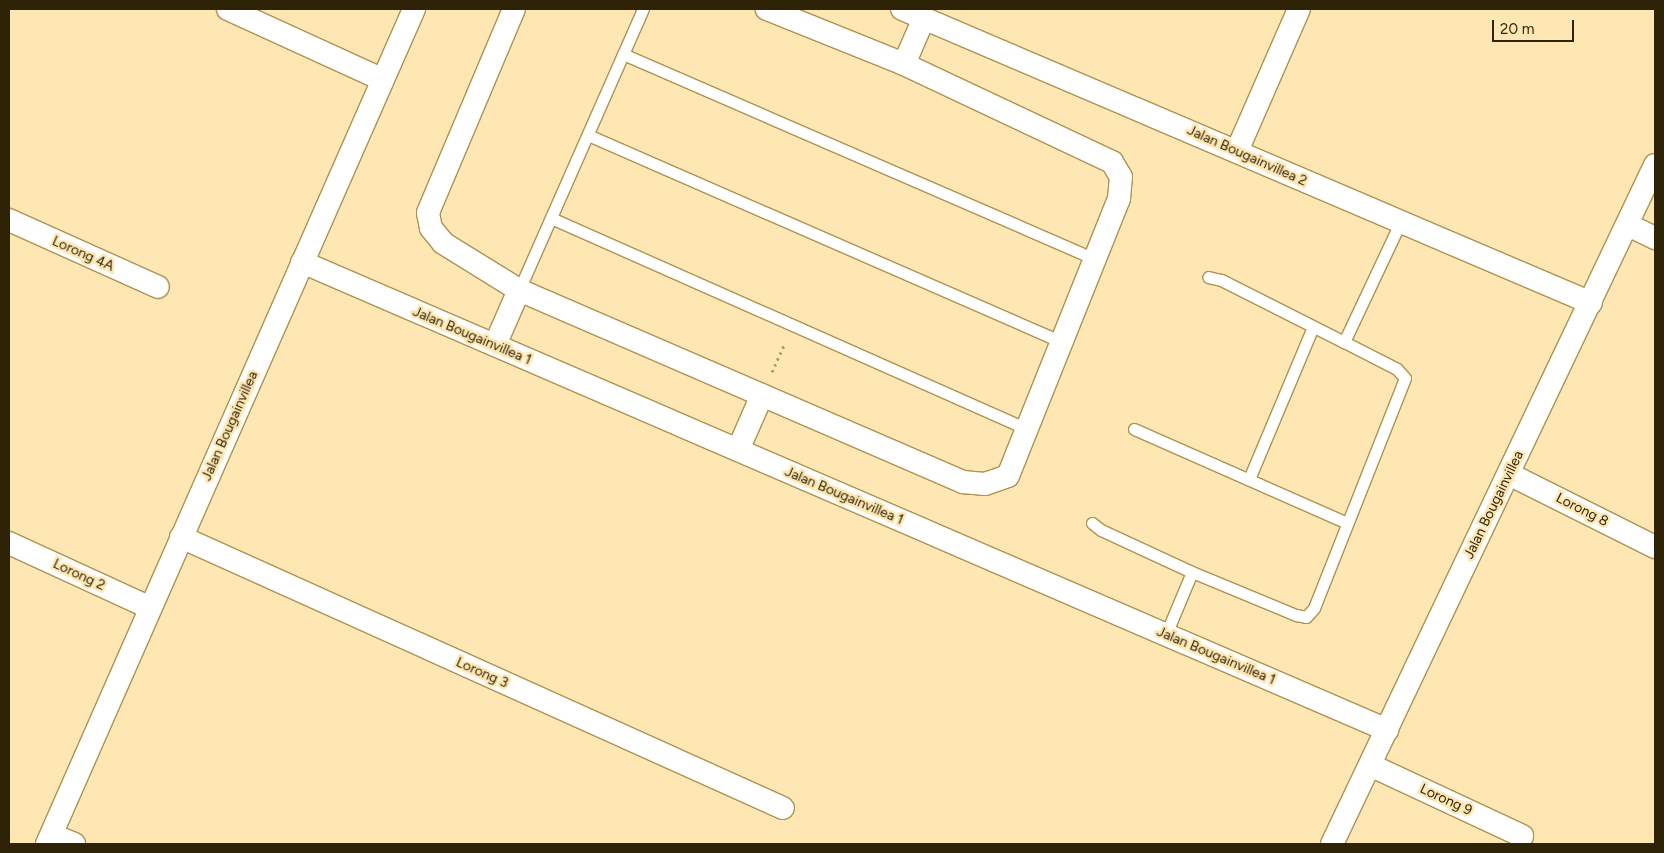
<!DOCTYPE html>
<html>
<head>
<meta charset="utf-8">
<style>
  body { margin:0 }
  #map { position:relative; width:1664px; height:853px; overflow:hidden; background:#fee7b2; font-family:Figtree,sans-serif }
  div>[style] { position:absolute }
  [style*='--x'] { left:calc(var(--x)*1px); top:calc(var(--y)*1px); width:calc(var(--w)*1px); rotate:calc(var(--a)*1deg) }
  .path>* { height:3px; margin-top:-1.5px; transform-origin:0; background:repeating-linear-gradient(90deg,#ad9a6f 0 2.5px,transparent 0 6.5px) }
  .roads { filter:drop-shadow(1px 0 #ae9251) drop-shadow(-1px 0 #ae9251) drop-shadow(0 1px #ae9251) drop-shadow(0 -1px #ae9251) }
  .service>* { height:11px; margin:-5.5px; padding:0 5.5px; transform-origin:5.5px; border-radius:5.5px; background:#fff }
  .minor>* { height:22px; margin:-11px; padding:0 11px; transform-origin:11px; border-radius:11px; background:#fff }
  span { translate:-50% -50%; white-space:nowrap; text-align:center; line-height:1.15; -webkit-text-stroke:5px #fee7b2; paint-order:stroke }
  .street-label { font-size:14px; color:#2f2307 }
  .frame { position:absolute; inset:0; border:10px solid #2f2307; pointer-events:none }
  .scale { position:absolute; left:1492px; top:20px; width:82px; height:22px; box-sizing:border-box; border:2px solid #2f2307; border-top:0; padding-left:6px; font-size:15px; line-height:18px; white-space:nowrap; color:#2f2307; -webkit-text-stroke:4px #fee7b2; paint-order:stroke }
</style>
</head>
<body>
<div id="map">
  <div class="path">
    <div style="--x:772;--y:372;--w:32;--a:-66"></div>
  </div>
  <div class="roads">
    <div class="service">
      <div style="--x:623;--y:54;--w:515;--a:23.48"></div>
      <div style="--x:588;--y:135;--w:517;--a:23.59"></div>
      <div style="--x:551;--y:218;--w:521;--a:23.91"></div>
      <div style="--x:519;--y:290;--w:307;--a:-66.2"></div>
      <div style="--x:1344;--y:342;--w:132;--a:-64.8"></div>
      <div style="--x:1134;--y:429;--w:233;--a:23.8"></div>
      <div style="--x:1249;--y:479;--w:165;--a:-67.2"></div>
      <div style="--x:1092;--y:523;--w:11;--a:38"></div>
      <div style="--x:1101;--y:530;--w:100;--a:24.8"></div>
      <div style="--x:1192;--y:572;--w:113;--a:22.5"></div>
      <div style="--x:1296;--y:615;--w:10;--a:11"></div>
      <div style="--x:1306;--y:617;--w:12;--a:-48"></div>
      <div style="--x:1314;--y:608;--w:247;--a:-68.4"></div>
      <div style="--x:1405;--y:378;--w:12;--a:-132"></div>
      <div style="--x:1397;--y:369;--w:59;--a:-153"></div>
      <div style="--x:1344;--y:342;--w:138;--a:-153.2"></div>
      <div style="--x:1221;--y:280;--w:13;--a:-167"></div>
      <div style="--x:1166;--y:634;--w:67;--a:-67.2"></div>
    </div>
    <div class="minor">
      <div style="--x:228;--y:9;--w:170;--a:24.6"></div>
      <div style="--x:514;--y:9;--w:221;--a:112.9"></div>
      <div style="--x:428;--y:213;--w:15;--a:79"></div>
      <div style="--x:431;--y:228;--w:19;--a:51"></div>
      <div style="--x:443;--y:243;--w:89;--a:31.7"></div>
      <div style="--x:519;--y:290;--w:484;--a:23.4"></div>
      <div style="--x:963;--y:482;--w:22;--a:5"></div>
      <div style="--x:985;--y:484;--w:24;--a:-19"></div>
      <div style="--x:1008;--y:476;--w:298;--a:-68.2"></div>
      <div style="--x:1119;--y:199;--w:22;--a:-85"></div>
      <div style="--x:1121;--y:177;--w:17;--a:-121"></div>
      <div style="--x:1112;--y:162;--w:230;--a:-154.8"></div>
      <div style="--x:904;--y:64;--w:148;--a:-158.1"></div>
      <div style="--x:902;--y:9;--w:749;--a:23.11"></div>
      <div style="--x:904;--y:64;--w:50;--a:-66.5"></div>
      <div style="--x:1237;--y:151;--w:155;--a:-66.4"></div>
      <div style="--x:9;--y:220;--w:163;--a:24.2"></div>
      <div style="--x:1628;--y:225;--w:30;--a:26"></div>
      <div style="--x:302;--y:262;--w:1182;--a:23.33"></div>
      <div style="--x:495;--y:345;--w:60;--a:-66.4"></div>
      <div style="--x:738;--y:450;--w:60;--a:-66.4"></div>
      <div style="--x:1509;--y:474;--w:163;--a:26.6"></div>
      <div style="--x:181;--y:537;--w:660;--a:24.24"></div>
      <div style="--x:9;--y:543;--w:155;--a:24.7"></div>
      <div style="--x:1370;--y:765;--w:168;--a:25"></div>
      <div style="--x:52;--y:835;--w:24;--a:22"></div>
      <div style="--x:47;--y:844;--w:912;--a:-66.27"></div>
      <div style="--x:1332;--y:844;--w:752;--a:-64.56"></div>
    </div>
  </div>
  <div class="street-label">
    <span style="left:1247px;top:156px;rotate:24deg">Jalan Bougainvillea 2</span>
    <span style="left:83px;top:254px;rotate:24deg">Lorong 4A</span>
    <span style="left:472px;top:336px;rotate:23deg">Jalan Bougainvillea 1</span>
    <span style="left:230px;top:426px;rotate:-66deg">Jalan Bougainvillea</span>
    <span style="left:844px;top:496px;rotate:23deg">Jalan Bougainvillea 1</span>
    <span style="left:1494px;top:505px;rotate:-64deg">Jalan Bougainvillea</span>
    <span style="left:1582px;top:510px;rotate:27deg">Lorong 8</span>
    <span style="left:79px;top:575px;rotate:25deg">Lorong 2</span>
    <span style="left:1216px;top:656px;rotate:23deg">Jalan Bougainvillea 1</span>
    <span style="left:482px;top:673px;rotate:24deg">Lorong 3</span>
    <span style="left:1446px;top:800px;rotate:25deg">Lorong 9</span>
  </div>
  <div class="frame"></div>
  <div class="scale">20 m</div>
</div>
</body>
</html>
